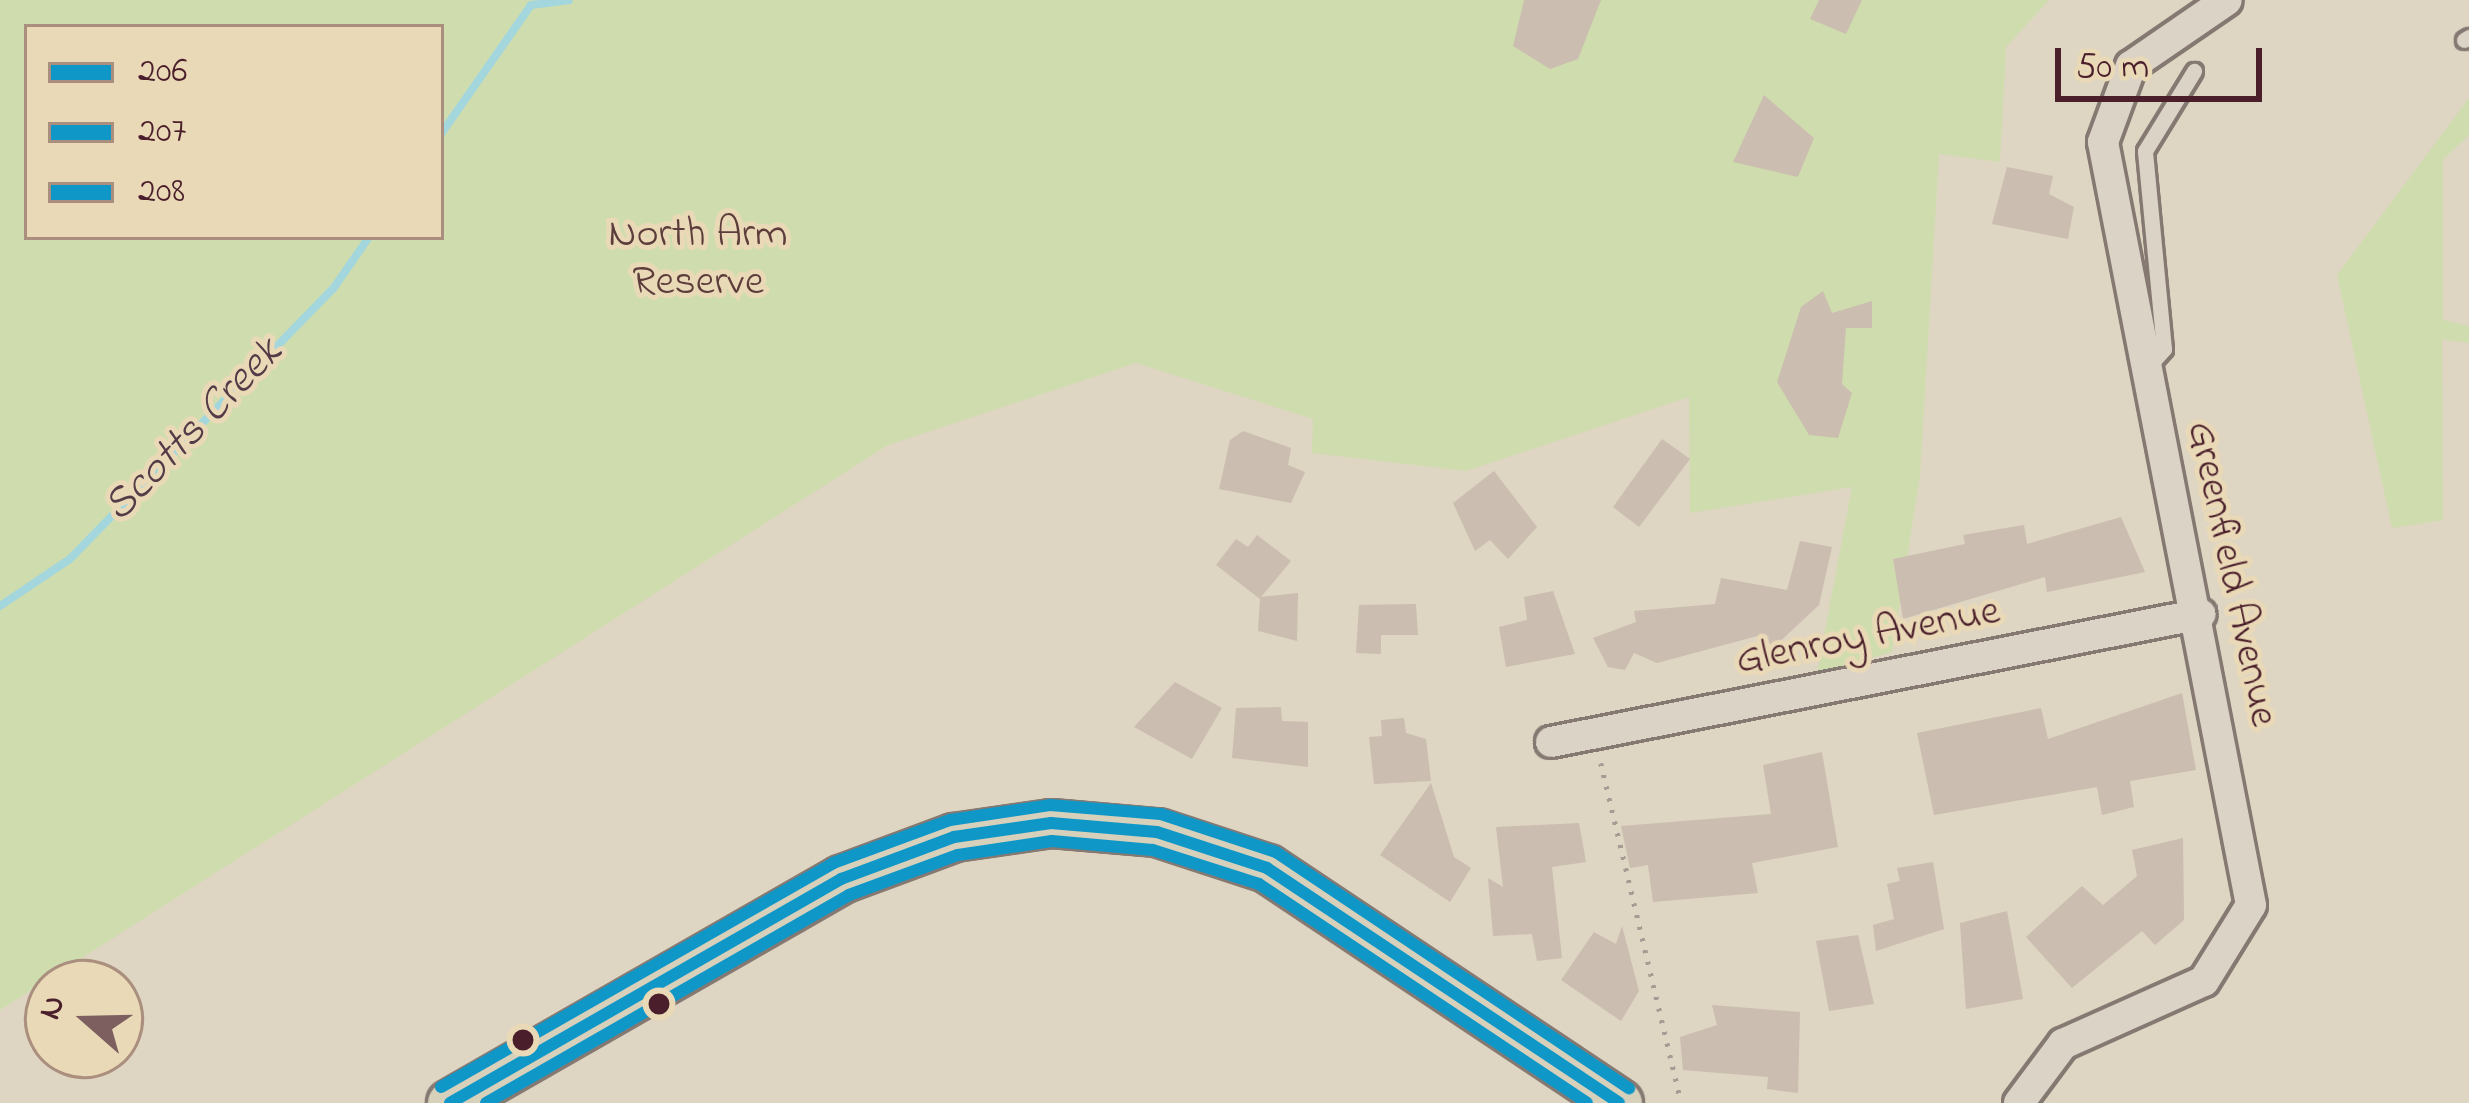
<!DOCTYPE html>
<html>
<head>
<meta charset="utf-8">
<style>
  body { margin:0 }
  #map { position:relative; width:2469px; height:1103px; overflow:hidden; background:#ded5c2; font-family:"Indie Flower",sans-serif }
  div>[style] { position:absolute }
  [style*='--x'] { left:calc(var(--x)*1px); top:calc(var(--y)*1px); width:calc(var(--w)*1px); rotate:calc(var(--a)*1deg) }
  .green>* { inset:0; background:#cfddae }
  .stream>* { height:8px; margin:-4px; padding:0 4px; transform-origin:4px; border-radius:4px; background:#a3d6dd }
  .building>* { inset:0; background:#cbbdaf }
  .path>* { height:4.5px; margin-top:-2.25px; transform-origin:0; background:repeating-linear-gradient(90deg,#a69c94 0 3px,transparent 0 12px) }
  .roads { filter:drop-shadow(3px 0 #857972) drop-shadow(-3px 0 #857972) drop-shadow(0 3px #857972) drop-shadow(0 -3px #857972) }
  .service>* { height:15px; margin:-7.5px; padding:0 7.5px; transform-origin:7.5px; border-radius:7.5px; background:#dad3c6 }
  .minor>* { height:30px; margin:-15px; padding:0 15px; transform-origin:15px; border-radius:15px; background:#dad3c6 }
  .primary>* { height:45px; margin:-22.5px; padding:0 22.5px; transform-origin:22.5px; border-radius:22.5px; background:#d7d0bb }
  .bus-1>* { height:12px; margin:-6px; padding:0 6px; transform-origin:6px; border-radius:6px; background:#0f97c8 }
  .bus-2>* { height:12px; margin:-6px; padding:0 6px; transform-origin:6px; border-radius:6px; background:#0f97c8 }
  .bus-3>* { height:12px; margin:-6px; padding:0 6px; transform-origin:6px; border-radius:6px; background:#0f97c8 }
  .dots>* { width:33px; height:33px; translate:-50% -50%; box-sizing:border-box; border:6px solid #ead9b6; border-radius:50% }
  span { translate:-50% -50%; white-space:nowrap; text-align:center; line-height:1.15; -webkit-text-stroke:10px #ead9b6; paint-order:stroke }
  .park-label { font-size:42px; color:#5c3d3c }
  .street-label { font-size:42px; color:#4a1f2b }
  .water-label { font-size:45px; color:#543b47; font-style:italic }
  .legend { position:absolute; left:24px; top:24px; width:420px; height:216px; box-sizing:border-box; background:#ead9b6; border:3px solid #aa8f7e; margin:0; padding:15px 21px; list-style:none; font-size:36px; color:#4a1f2b }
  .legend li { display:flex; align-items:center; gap:24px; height:60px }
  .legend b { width:60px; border:3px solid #aa8f7e }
  .north { position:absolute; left:24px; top:959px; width:120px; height:120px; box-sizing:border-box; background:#ead9b6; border:3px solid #aa8f7e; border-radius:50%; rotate:290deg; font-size:33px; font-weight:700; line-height:48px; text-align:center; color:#4a1f2b }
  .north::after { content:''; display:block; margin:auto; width:42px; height:54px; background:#7e5f60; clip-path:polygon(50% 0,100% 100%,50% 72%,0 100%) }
  .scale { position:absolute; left:2055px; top:48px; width:207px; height:54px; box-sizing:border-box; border:6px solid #4a1f2b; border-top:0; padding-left:15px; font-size:36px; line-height:42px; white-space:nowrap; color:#4a1f2b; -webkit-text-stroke:9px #ead9b6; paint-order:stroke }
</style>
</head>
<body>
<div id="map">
  <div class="green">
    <div style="clip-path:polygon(evenodd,0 0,2049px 0,2006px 47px,2000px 162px,1939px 154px,1920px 476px,1892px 652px,1817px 673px,1852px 487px,1690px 513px,1689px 397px,1466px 471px,1312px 453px,1313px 419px,1136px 363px,888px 445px,0 1010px,0 0,27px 27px,441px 27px,441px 237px,27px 237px,27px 27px)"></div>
    <div style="clip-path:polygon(2469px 98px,2469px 135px,2443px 160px,2443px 320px,2469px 326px,2469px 343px,2442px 339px,2443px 520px,2392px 528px,2337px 275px)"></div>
  </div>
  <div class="stream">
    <div style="--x:441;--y:134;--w:157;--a:-55.1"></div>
    <div style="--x:531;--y:5;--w:38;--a:-7"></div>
    <div style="--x:0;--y:606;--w:84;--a:-33.9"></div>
    <div style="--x:70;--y:559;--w:377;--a:-45.8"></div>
    <div style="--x:333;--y:289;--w:63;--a:-55.3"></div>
  </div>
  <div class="building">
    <div style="clip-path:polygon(1524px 0,1601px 0,1578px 59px,1550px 69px,1513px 46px)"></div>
    <div style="clip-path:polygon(1819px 0,1862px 0,1846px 34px,1810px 19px)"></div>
    <div style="clip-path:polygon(1764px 95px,1814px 138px,1798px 177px,1733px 162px)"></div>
    <div style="clip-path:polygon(2007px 167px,2053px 176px,2049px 194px,2074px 207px,2068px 239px,1992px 224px)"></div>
    <div style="clip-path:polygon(1823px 291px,1832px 313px,1872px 301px,1872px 328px,1846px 328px,1842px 384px,1852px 393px,1838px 438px,1809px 435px,1777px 382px,1801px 307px)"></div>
    <div style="clip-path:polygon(1243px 431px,1291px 448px,1288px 465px,1305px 472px,1291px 503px,1219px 489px,1230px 440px)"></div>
    <div style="clip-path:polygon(1662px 439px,1690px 459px,1639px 527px,1613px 507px)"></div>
    <div style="clip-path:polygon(1494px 471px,1537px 527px,1508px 559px,1490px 540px,1475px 551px,1453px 503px)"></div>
    <div style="clip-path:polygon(2121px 517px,2145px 572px,2047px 592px,2045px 577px,1903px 619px,1893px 559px,1965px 544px,1963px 535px,2024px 525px,2027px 544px)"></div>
    <div style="clip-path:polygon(1257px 535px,1291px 561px,1261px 597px,1298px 593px,1297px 641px,1258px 631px,1260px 599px,1216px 565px,1236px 539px,1248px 547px)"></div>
    <div style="clip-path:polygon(1800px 541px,1832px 547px,1819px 605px,1773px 648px,1761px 635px,1657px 663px,1634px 653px,1625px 670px,1608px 667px,1593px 638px,1636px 622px,1634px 611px,1715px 604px,1721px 578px,1787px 590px)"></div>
    <div style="clip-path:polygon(1553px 591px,1575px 654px,1506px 667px,1499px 627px,1527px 620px,1524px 597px)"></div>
    <div style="clip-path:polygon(1416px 604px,1418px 635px,1381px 635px,1381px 654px,1356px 653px,1359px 605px)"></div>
    <div style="clip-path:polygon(1175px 682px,1222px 708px,1192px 759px,1134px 727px)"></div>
    <div style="clip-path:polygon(2182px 693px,2196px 770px,2130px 781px,2134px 807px,2102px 815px,2097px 787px,1934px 815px,1917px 733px,2041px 708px,2048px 739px)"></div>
    <div style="clip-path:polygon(1281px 707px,1282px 721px,1308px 722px,1308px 767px,1232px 758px,1236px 708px)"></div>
    <div style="clip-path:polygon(1404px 718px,1406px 733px,1426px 739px,1431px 781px,1374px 784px,1369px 737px,1382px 736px,1381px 720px)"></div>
    <div style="clip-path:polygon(1822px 752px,1838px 847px,1752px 863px,1758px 893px,1653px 902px,1648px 865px,1630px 868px,1621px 826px,1771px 814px,1763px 765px)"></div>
    <div style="clip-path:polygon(1431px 783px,1454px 857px,1471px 868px,1450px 902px,1380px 855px)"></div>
    <div style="clip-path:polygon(1579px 823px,1586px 862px,1552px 867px,1562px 958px,1537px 961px,1532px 934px,1493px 936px,1488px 878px,1503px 887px,1496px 827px)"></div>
    <div style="clip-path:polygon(2183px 838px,2184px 920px,2155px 945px,2142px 931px,2072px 988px,2026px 937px,2082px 886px,2103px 905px,2137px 876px,2132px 850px)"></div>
    <div style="clip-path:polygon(1933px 862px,1944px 929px,1876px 951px,1873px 925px,1894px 919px,1887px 884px,1900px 881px,1897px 868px)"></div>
    <div style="clip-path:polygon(2007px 911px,2023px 999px,1966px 1009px,1960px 923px)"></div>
    <div style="clip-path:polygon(1622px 926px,1639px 991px,1621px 1021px,1561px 980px,1594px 932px,1616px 944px)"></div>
    <div style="clip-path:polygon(1858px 935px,1874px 1004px,1829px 1011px,1816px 941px)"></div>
    <div style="clip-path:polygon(1712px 1005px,1800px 1012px,1798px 1093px,1767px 1089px,1768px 1077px,1683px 1070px,1680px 1037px,1717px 1025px)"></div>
  </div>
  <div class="path">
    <div style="--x:1601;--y:763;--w:343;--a:76.7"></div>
  </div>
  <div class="roads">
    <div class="service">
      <div style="--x:2464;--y:40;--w:6;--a:-31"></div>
      <div style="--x:2146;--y:369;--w:27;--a:-48"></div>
      <div style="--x:2164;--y:349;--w:199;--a:-95.5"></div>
      <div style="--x:2145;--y:151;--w:94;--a:-58.5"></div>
    </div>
    <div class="minor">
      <div style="--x:1551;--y:742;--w:662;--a:-11.14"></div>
      <div style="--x:2019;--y:1103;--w:74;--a:-53.3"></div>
      <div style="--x:2063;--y:1044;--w:154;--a:-24.1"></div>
      <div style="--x:2204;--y:981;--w:89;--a:-58.3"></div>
      <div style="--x:2251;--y:905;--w:777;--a:-100.98"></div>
      <div style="--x:2103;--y:142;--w:81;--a:-69.8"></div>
      <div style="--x:2131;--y:66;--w:116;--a:-34.5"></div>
    </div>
    <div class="primary">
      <div style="--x:450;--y:1103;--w:451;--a:-29.8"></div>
      <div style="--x:841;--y:879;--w:121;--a:-20.4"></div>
      <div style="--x:954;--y:837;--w:98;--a:-8.2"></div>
      <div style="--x:1051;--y:823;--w:106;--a:4.9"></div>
      <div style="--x:1157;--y:832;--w:116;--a:18.1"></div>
      <div style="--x:1267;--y:868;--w:423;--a:33.7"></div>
    </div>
  </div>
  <div class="bus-1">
    <div style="--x:450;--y:1103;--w:451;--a:-29.8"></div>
    <div style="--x:841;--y:879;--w:121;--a:-20.4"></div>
    <div style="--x:954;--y:837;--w:98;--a:-8.2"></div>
    <div style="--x:1051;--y:823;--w:106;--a:4.9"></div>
    <div style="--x:1157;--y:832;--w:116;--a:18.1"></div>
    <div style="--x:1267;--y:868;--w:423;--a:33.7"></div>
  </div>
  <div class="bus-2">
    <div style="--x:486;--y:1103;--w:418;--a:-29.8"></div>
    <div style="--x:849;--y:895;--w:116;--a:-20.2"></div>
    <div style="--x:958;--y:855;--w:95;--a:-8.5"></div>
    <div style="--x:1052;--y:841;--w:101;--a:5.1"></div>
    <div style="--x:1153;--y:850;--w:111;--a:17.8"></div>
    <div style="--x:1259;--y:884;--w:394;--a:33.7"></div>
  </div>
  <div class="bus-3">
    <div style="--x:441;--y:1087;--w:451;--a:-29.7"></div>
    <div style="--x:833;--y:863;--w:125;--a:-20.2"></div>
    <div style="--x:950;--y:820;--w:101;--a:-8.5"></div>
    <div style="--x:1050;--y:805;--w:111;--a:4.6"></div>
    <div style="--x:1161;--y:814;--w:121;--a:18.3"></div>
    <div style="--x:1276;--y:852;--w:425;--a:33.8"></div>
  </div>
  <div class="dots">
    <div style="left:659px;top:1004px;background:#4a1f2b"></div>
    <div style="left:523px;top:1040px;background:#4a1f2b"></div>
  </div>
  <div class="park-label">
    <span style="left:698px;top:259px">North Arm<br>Reserve</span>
  </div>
  <div class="street-label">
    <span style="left:2231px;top:574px;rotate:78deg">Greenfield Avenue</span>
    <span style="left:1868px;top:637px;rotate:-11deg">Glenroy Avenue</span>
  </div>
  <div class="water-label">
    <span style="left:194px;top:431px;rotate:-46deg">Scotts Creek</span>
  </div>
  <ul class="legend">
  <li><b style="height:15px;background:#0f97c8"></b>206</li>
  <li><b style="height:15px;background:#0f97c8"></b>207</li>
  <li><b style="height:15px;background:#0f97c8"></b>208</li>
  </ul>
  <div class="north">N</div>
  <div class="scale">50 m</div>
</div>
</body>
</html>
